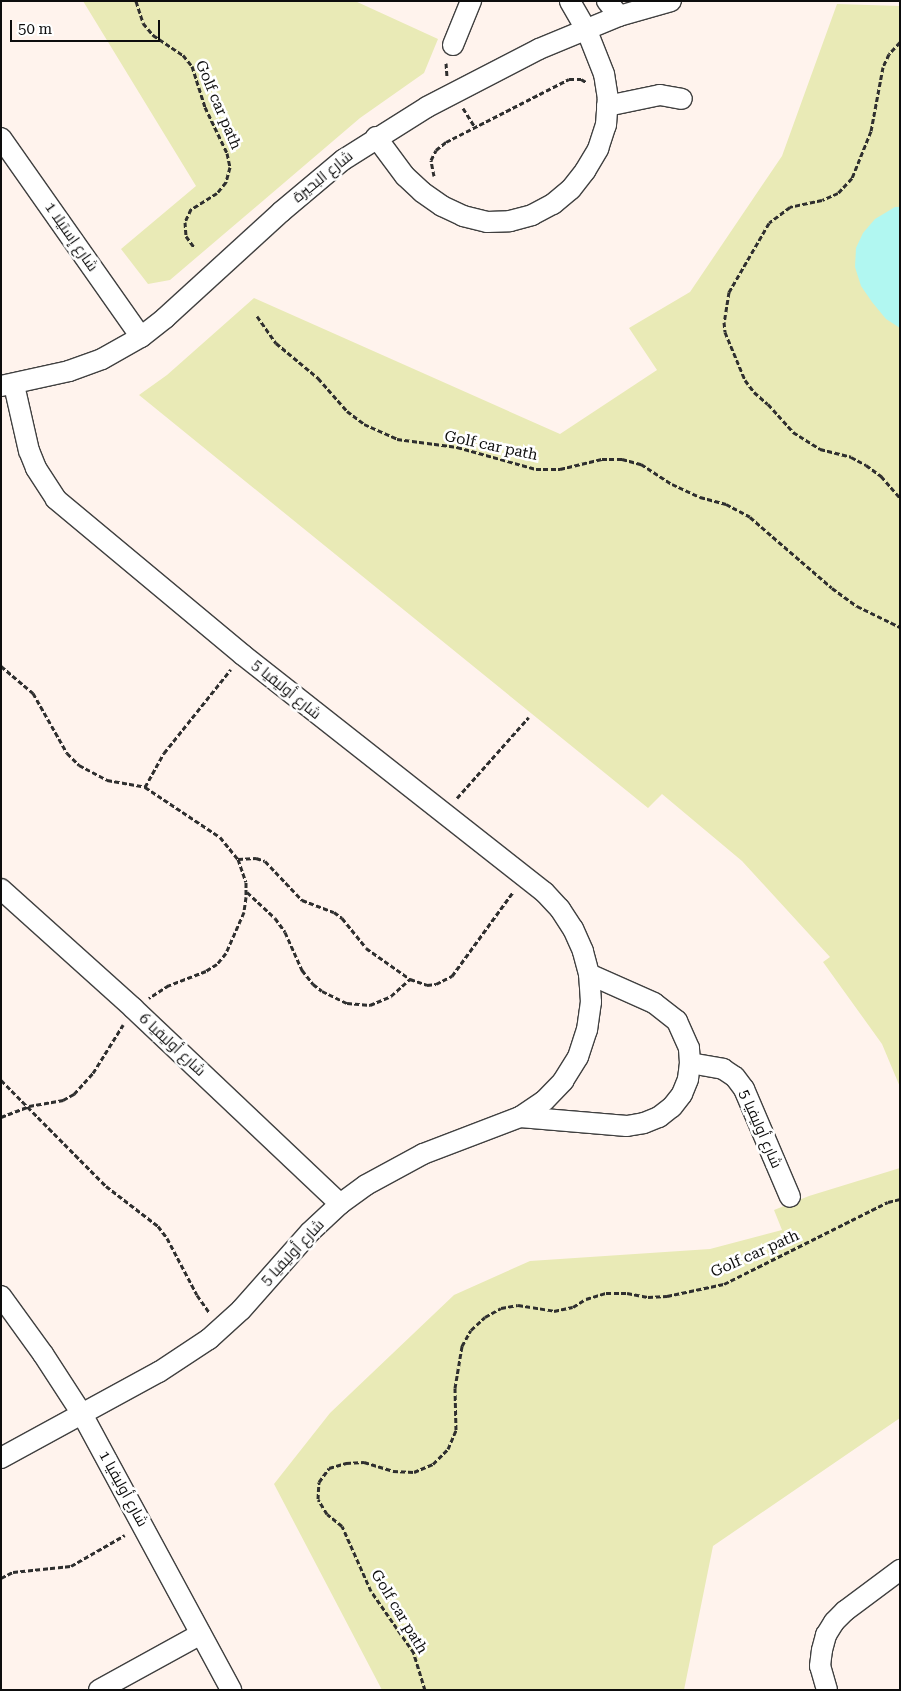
<!DOCTYPE html>
<html>
<head>
<meta charset="utf-8">
<style>
  body { margin:0 }
  #map { position:relative; width:901px; height:1691px; overflow:hidden; background:#fff3ed; font-family:"Roboto Serif",Cairo,serif }
  div>[style] { position:absolute }
  [style*='--x'] { left:calc(var(--x)*1px); top:calc(var(--y)*1px); width:calc(var(--w)*1px); rotate:calc(var(--a)*1deg) }
  .green>* { inset:0; background:#e9eab6 }
  .water>* { inset:0; background:#b1f7f1 }
  .path>* { height:3px; margin-top:-1.5px; transform-origin:0; background:repeating-linear-gradient(90deg,#2f2f2f 0 5px,transparent 0 7.5px) }
  .roads { filter:drop-shadow(1px 0 #404040) drop-shadow(-1px 0 #404040) drop-shadow(0 1px #404040) drop-shadow(0 -1px #404040) }
  .minor>* { height:20px; margin:-10px; padding:0 10px; transform-origin:10px; border-radius:10px; background:#fff }
  span { translate:-50% -50%; white-space:nowrap; text-align:center; line-height:1.15; -webkit-text-stroke:5px #fff; paint-order:stroke }
  .street-label { font-size:15px; color:#0d0d0d }
  .frame { position:absolute; inset:0; border:2px solid #0d0d0d; pointer-events:none }
  .scale { position:absolute; left:10px; top:20px; width:150px; height:22px; box-sizing:border-box; border:2px solid #0d0d0d; border-top:0; padding-left:6px; font-size:15px; line-height:18px; white-space:nowrap; color:#0d0d0d; -webkit-text-stroke:4px #fff; paint-order:stroke }
</style>
</head>
<body>
<div id="map">
  <div class="green">
    <div style="clip-path:polygon(83px 1px,355px 1px,438px 39px,424px 73px,360px 118px,170px 280px,148px 284px,121px 249px,196px 186px)"></div>
    <div style="clip-path:polygon(837px 4px,900px 6px,900px 1087px,882px 1044px,823px 962px,830px 957px,742px 861px,662px 794px,648px 808px,139px 395px,167px 375px,254px 298px,560px 434px,657px 370px,629px 328px,690px 292px,782px 156px)"></div>
    <div style="clip-path:polygon(900px 1168px,900px 1418px,713px 1546px,684px 1690px,382px 1690px,274px 1484px,330px 1413px,454px 1295px,530px 1261px,710px 1249px,782px 1230px,774px 1210px,809px 1196px)"></div>
  </div>
  <div class="water">
    <div style="clip-path:polygon(895px 207px,900px 207px,900px 328px,886px 319px,872px 302px,861px 286px,855px 267px,856px 248px,863px 233px,875px 219px)"></div>
  </div>
  <div class="path">
    <div style="--x:136;--y:1;--w:23;--a:72"></div>
    <div style="--x:143;--y:23;--w:16;--a:50"></div>
    <div style="--x:153;--y:35;--w:36;--a:34"></div>
    <div style="--x:183;--y:55;--w:14;--a:51"></div>
    <div style="--x:192;--y:66;--w:43;--a:72.4"></div>
    <div style="--x:205;--y:107;--w:51;--a:64.4"></div>
    <div style="--x:227;--y:153;--w:14;--a:78"></div>
    <div style="--x:230;--y:167;--w:16;--a:105"></div>
    <div style="--x:226;--y:182;--w:14;--a:129"></div>
    <div style="--x:217;--y:193;--w:31;--a:148"></div>
    <div style="--x:191;--y:209;--w:14;--a:115"></div>
    <div style="--x:185;--y:222;--w:14;--a:86"></div>
    <div style="--x:186;--y:236;--w:14;--a:54"></div>
    <div style="--x:900;--y:42;--w:16;--a:133"></div>
    <div style="--x:889;--y:54;--w:14;--a:115"></div>
    <div style="--x:883;--y:67;--w:65;--a:100.6"></div>
    <div style="--x:871;--y:131;--w:51;--a:112"></div>
    <div style="--x:852;--y:178;--w:21;--a:133"></div>
    <div style="--x:838;--y:193;--w:17;--a:156"></div>
    <div style="--x:822;--y:200;--w:33;--a:168"></div>
    <div style="--x:790;--y:207;--w:26;--a:143"></div>
    <div style="--x:769;--y:223;--w:80;--a:120.1"></div>
    <div style="--x:729;--y:292;--w:30;--a:99"></div>
    <div style="--x:724;--y:322;--w:10;--a:84"></div>
    <div style="--x:725;--y:332;--w:52;--a:67.4"></div>
    <div style="--x:745;--y:380;--w:15;--a:53"></div>
    <div style="--x:754;--y:392;--w:18;--a:41"></div>
    <div style="--x:768;--y:404;--w:38;--a:48"></div>
    <div style="--x:793;--y:432;--w:32;--a:32"></div>
    <div style="--x:820;--y:449;--w:32;--a:14"></div>
    <div style="--x:851;--y:457;--w:17;--a:28"></div>
    <div style="--x:866;--y:465;--w:19;--a:36"></div>
    <div style="--x:881;--y:476;--w:29;--a:49"></div>
    <div style="--x:446;--y:63;--w:13;--a:86"></div>
    <div style="--x:463;--y:108;--w:22;--a:58"></div>
    <div style="--x:434;--y:176;--w:16;--a:-101"></div>
    <div style="--x:431;--y:160;--w:11;--a:-63"></div>
    <div style="--x:436;--y:150;--w:13;--a:-39"></div>
    <div style="--x:446;--y:142;--w:138;--a:-27.1"></div>
    <div style="--x:569;--y:79;--w:12;--a:0"></div>
    <div style="--x:581;--y:79;--w:6;--a:31"></div>
    <div style="--x:257;--y:316;--w:33;--a:55"></div>
    <div style="--x:276;--y:343;--w:55;--a:39.8"></div>
    <div style="--x:318;--y:378;--w:44;--a:48.7"></div>
    <div style="--x:347;--y:411;--w:21;--a:37"></div>
    <div style="--x:364;--y:424;--w:36;--a:24"></div>
    <div style="--x:397;--y:439;--w:61;--a:7.6"></div>
    <div style="--x:457;--y:447;--w:82;--a:15.6"></div>
    <div style="--x:536;--y:469;--w:24;--a:0"></div>
    <div style="--x:560;--y:469;--w:43;--a:-13.4"></div>
    <div style="--x:602;--y:459;--w:20;--a:0"></div>
    <div style="--x:622;--y:459;--w:20;--a:15"></div>
    <div style="--x:641;--y:464;--w:37;--a:33"></div>
    <div style="--x:672;--y:484;--w:31;--a:25"></div>
    <div style="--x:700;--y:497;--w:27;--a:15"></div>
    <div style="--x:726;--y:504;--w:27;--a:28"></div>
    <div style="--x:750;--y:517;--w:108;--a:40.9"></div>
    <div style="--x:832;--y:588;--w:31;--a:36"></div>
    <div style="--x:857;--y:606;--w:48;--a:26"></div>
    <div style="--x:1;--y:666;--w:42;--a:40.2"></div>
    <div style="--x:33;--y:693;--w:69;--a:60.5"></div>
    <div style="--x:67;--y:753;--w:17;--a:45"></div>
    <div style="--x:79;--y:765;--w:32;--a:28"></div>
    <div style="--x:107;--y:780;--w:39;--a:10"></div>
    <div style="--x:145;--y:787;--w:90;--a:33.7"></div>
    <div style="--x:220;--y:837;--w:28;--a:51"></div>
    <div style="--x:238;--y:859;--w:24;--a:71"></div>
    <div style="--x:246;--y:882;--w:15;--a:90"></div>
    <div style="--x:246;--y:897;--w:15;--a:98"></div>
    <div style="--x:244;--y:912;--w:45;--a:113.7"></div>
    <div style="--x:226;--y:953;--w:14;--a:129"></div>
    <div style="--x:217;--y:964;--w:13;--a:148"></div>
    <div style="--x:206;--y:971;--w:40;--a:159"></div>
    <div style="--x:169;--y:985;--w:24;--a:147"></div>
    <div style="--x:145;--y:787;--w:39;--a:-61"></div>
    <div style="--x:164;--y:753;--w:107;--a:-51.4"></div>
    <div style="--x:457;--y:798;--w:108;--a:-48.4"></div>
    <div style="--x:238;--y:859;--w:18;--a:-3"></div>
    <div style="--x:256;--y:858;--w:9;--a:18"></div>
    <div style="--x:265;--y:861;--w:54;--a:46.5"></div>
    <div style="--x:302;--y:900;--w:34;--a:21"></div>
    <div style="--x:334;--y:912;--w:10;--a:37"></div>
    <div style="--x:342;--y:918;--w:38;--a:51"></div>
    <div style="--x:366;--y:948;--w:54;--a:35.2"></div>
    <div style="--x:410;--y:979;--w:18;--a:19"></div>
    <div style="--x:427;--y:985;--w:9;--a:-6"></div>
    <div style="--x:436;--y:984;--w:18;--a:-27"></div>
    <div style="--x:452;--y:976;--w:104;--a:-54"></div>
    <div style="--x:247;--y:892;--w:38;--a:43"></div>
    <div style="--x:275;--y:918;--w:17;--a:54"></div>
    <div style="--x:285;--y:932;--w:42;--a:65.9"></div>
    <div style="--x:302;--y:970;--w:18;--a:52"></div>
    <div style="--x:313;--y:984;--w:11;--a:38"></div>
    <div style="--x:322;--y:991;--w:28;--a:26"></div>
    <div style="--x:347;--y:1003;--w:23;--a:5"></div>
    <div style="--x:370;--y:1005;--w:23;--a:-23"></div>
    <div style="--x:391;--y:996;--w:25;--a:-42"></div>
    <div style="--x:1;--y:1080;--w:149;--a:45.3"></div>
    <div style="--x:106;--y:1186;--w:66;--a:37.6"></div>
    <div style="--x:158;--y:1226;--w:15;--a:53"></div>
    <div style="--x:167;--y:1238;--w:64;--a:62.2"></div>
    <div style="--x:197;--y:1295;--w:21;--a:55"></div>
    <div style="--x:1;--y:1117;--w:30;--a:-21"></div>
    <div style="--x:29;--y:1106;--w:35;--a:-10"></div>
    <div style="--x:63;--y:1100;--w:13;--a:-29"></div>
    <div style="--x:74;--y:1094;--w:28;--a:-48"></div>
    <div style="--x:93;--y:1073;--w:57;--a:-58"></div>
    <div style="--x:1;--y:1578;--w:13;--a:-27"></div>
    <div style="--x:13;--y:1572;--w:58;--a:-5.9"></div>
    <div style="--x:71;--y:1566;--w:62;--a:-29.9"></div>
    <div style="--x:425;--y:1690;--w:39;--a:-107"></div>
    <div style="--x:414;--y:1653;--w:75;--a:-124.7"></div>
    <div style="--x:371;--y:1591;--w:71;--a:-114"></div>
    <div style="--x:342;--y:1526;--w:19;--a:-141"></div>
    <div style="--x:327;--y:1514;--w:17;--a:-121"></div>
    <div style="--x:318;--y:1499;--w:17;--a:-87"></div>
    <div style="--x:319;--y:1482;--w:17;--a:-54"></div>
    <div style="--x:329;--y:1468;--w:18;--a:-16"></div>
    <div style="--x:346;--y:1463;--w:18;--a:-3"></div>
    <div style="--x:364;--y:1462;--w:30;--a:17"></div>
    <div style="--x:393;--y:1471;--w:21;--a:3"></div>
    <div style="--x:414;--y:1472;--w:21;--a:-23"></div>
    <div style="--x:433;--y:1464;--w:21;--a:-45"></div>
    <div style="--x:448;--y:1449;--w:21;--a:-67"></div>
    <div style="--x:456;--y:1430;--w:42;--a:-91.4"></div>
    <div style="--x:455;--y:1388;--w:43;--a:-80.5"></div>
    <div style="--x:462;--y:1346;--w:18;--a:-61"></div>
    <div style="--x:471;--y:1330;--w:19;--a:-43"></div>
    <div style="--x:485;--y:1317;--w:18;--a:-29"></div>
    <div style="--x:501;--y:1308;--w:17;--a:-10"></div>
    <div style="--x:518;--y:1305;--w:36;--a:9"></div>
    <div style="--x:554;--y:1311;--w:19;--a:-12"></div>
    <div style="--x:573;--y:1307;--w:15;--a:-32"></div>
    <div style="--x:586;--y:1299;--w:21;--a:-17"></div>
    <div style="--x:606;--y:1293;--w:21;--a:0"></div>
    <div style="--x:627;--y:1293;--w:21;--a:11"></div>
    <div style="--x:648;--y:1297;--w:19;--a:-3"></div>
    <div style="--x:667;--y:1296;--w:58;--a:-11.9"></div>
    <div style="--x:724;--y:1284;--w:183;--a:-26.6"></div>
    <div style="--x:888;--y:1202;--w:12;--a:-14"></div>
  </div>
  <div class="roads">
    <div class="minor">
      <div style="--x:607;--y:1;--w:19;--a:51"></div>
      <div style="--x:453;--y:45;--w:48;--a:-67.8"></div>
      <div style="--x:607;--y:106;--w:54;--a:-11.7"></div>
      <div style="--x:660;--y:95;--w:22;--a:10"></div>
      <div style="--x:376;--y:137;--w:49;--a:53.4"></div>
      <div style="--x:405;--y:176;--w:23;--a:43"></div>
      <div style="--x:422;--y:192;--w:24;--a:35"></div>
      <div style="--x:442;--y:206;--w:23;--a:25"></div>
      <div style="--x:463;--y:216;--w:25;--a:14"></div>
      <div style="--x:487;--y:222;--w:23;--a:-2"></div>
      <div style="--x:510;--y:221;--w:23;--a:-15"></div>
      <div style="--x:532;--y:215;--w:24;--a:-28"></div>
      <div style="--x:553;--y:204;--w:23;--a:-40"></div>
      <div style="--x:571;--y:189;--w:23;--a:-52"></div>
      <div style="--x:585;--y:171;--w:26;--a:-59"></div>
      <div style="--x:598;--y:149;--w:25;--a:-72"></div>
      <div style="--x:606;--y:125;--w:26;--a:-86"></div>
      <div style="--x:608;--y:99;--w:25;--a:-99"></div>
      <div style="--x:604;--y:74;--w:46;--a:-111.6"></div>
      <div style="--x:587;--y:31;--w:34;--a:-120"></div>
      <div style="--x:1;--y:138;--w:243;--a:54.9"></div>
      <div style="--x:1;--y:386;--w:70;--a:-12.4"></div>
      <div style="--x:69;--y:371;--w:35;--a:-20"></div>
      <div style="--x:102;--y:359;--w:45;--a:-29.4"></div>
      <div style="--x:141;--y:337;--w:31;--a:-38"></div>
      <div style="--x:165;--y:318;--w:157;--a:-42.4"></div>
      <div style="--x:281;--y:212;--w:81;--a:-40"></div>
      <div style="--x:343;--y:160;--w:99;--a:-32.2"></div>
      <div style="--x:427;--y:107;--w:126;--a:-27.4"></div>
      <div style="--x:539;--y:49;--w:87;--a:-22.4"></div>
      <div style="--x:619;--y:16;--w:54;--a:-16.1"></div>
      <div style="--x:1;--y:889;--w:178;--a:42"></div>
      <div style="--x:133;--y:1008;--w:285;--a:43.4"></div>
      <div style="--x:690;--y:1063;--w:34;--a:10"></div>
      <div style="--x:723;--y:1069;--w:14;--a:34"></div>
      <div style="--x:735;--y:1077;--w:15;--a:53"></div>
      <div style="--x:744;--y:1089;--w:117;--a:66.9"></div>
      <div style="--x:520;--y:1117;--w:107;--a:4.8"></div>
      <div style="--x:627;--y:1126;--w:17;--a:-10"></div>
      <div style="--x:644;--y:1123;--w:16;--a:-22"></div>
      <div style="--x:659;--y:1117;--w:16;--a:-38"></div>
      <div style="--x:672;--y:1107;--w:16;--a:-52"></div>
      <div style="--x:682;--y:1094;--w:16;--a:-68"></div>
      <div style="--x:688;--y:1079;--w:16;--a:-83"></div>
      <div style="--x:690;--y:1063;--w:15;--a:-94"></div>
      <div style="--x:689;--y:1048;--w:30;--a:-114"></div>
      <div style="--x:677;--y:1021;--w:29;--a:-142"></div>
      <div style="--x:654;--y:1003;--w:71;--a:-156"></div>
      <div style="--x:1;--y:1296;--w:72;--a:54.1"></div>
      <div style="--x:43;--y:1354;--w:72;--a:57"></div>
      <div style="--x:82;--y:1414;--w:314;--a:61.6"></div>
      <div style="--x:1;--y:1458;--w:180;--a:-28.6"></div>
      <div style="--x:159;--y:1372;--w:60;--a:-33.4"></div>
      <div style="--x:209;--y:1339;--w:43;--a:-42.2"></div>
      <div style="--x:241;--y:1310;--w:104;--a:-48.5"></div>
      <div style="--x:310;--y:1232;--w:41;--a:-43"></div>
      <div style="--x:340;--y:1204;--w:32;--a:-36"></div>
      <div style="--x:366;--y:1185;--w:65;--a:-28.5"></div>
      <div style="--x:423;--y:1154;--w:104;--a:-20.9"></div>
      <div style="--x:520;--y:1117;--w:29;--a:-34"></div>
      <div style="--x:544;--y:1101;--w:28;--a:-46"></div>
      <div style="--x:563;--y:1081;--w:28;--a:-58"></div>
      <div style="--x:578;--y:1057;--w:28;--a:-72"></div>
      <div style="--x:587;--y:1030;--w:28;--a:-82"></div>
      <div style="--x:591;--y:1002;--w:28;--a:-94"></div>
      <div style="--x:589;--y:974;--w:24;--a:-105"></div>
      <div style="--x:583;--y:951;--w:24;--a:-114"></div>
      <div style="--x:573;--y:929;--w:24;--a:-123"></div>
      <div style="--x:560;--y:909;--w:23;--a:-133"></div>
      <div style="--x:544;--y:892;--w:383;--a:-141.8"></div>
      <div style="--x:243;--y:655;--w:244;--a:-140.2"></div>
      <div style="--x:56;--y:499;--w:37;--a:-123"></div>
      <div style="--x:36;--y:468;--w:18;--a:-112"></div>
      <div style="--x:29;--y:451;--w:68;--a:-102.8"></div>
      <div style="--x:99;--y:1690;--w:116;--a:-28.8"></div>
      <div style="--x:827;--y:1690;--w:25;--a:-106"></div>
      <div style="--x:820;--y:1666;--w:16;--a:-83"></div>
      <div style="--x:822;--y:1650;--w:16;--a:-75"></div>
      <div style="--x:826;--y:1635;--w:15;--a:-58"></div>
      <div style="--x:834;--y:1622;--w:16;--a:-45"></div>
      <div style="--x:845;--y:1611;--w:69;--a:-36.7"></div>
    </div>
  </div>
  <div class="street-label">
    <span style="left:218px;top:105px;rotate:67deg">Golf car path</span>
    <span style="left:323px;top:177px;rotate:-39deg">شارع البحيرة</span>
    <span style="left:71px;top:237px;rotate:55deg">شارع إستيلا 1</span>
    <span style="left:491px;top:446px;rotate:12deg">Golf car path</span>
    <span style="left:286px;top:690px;rotate:39deg">شارع أوليفيا 5</span>
    <span style="left:172px;top:1045px;rotate:43deg">شارع أوليفيا 6</span>
    <span style="left:760px;top:1129px;rotate:66deg">شارع أوليفيا 5</span>
    <span style="left:293px;top:1253px;rotate:-47deg">شارع أوليفيا 5</span>
    <span style="left:755px;top:1254px;rotate:-24deg">Golf car path</span>
    <span style="left:123px;top:1489px;rotate:61deg">شارع أوليفيا 1</span>
    <span style="left:399px;top:1612px;rotate:59deg">Golf car path</span>
  </div>
  <div class="frame"></div>
  <div class="scale">50 m</div>
</div>
</body>
</html>
